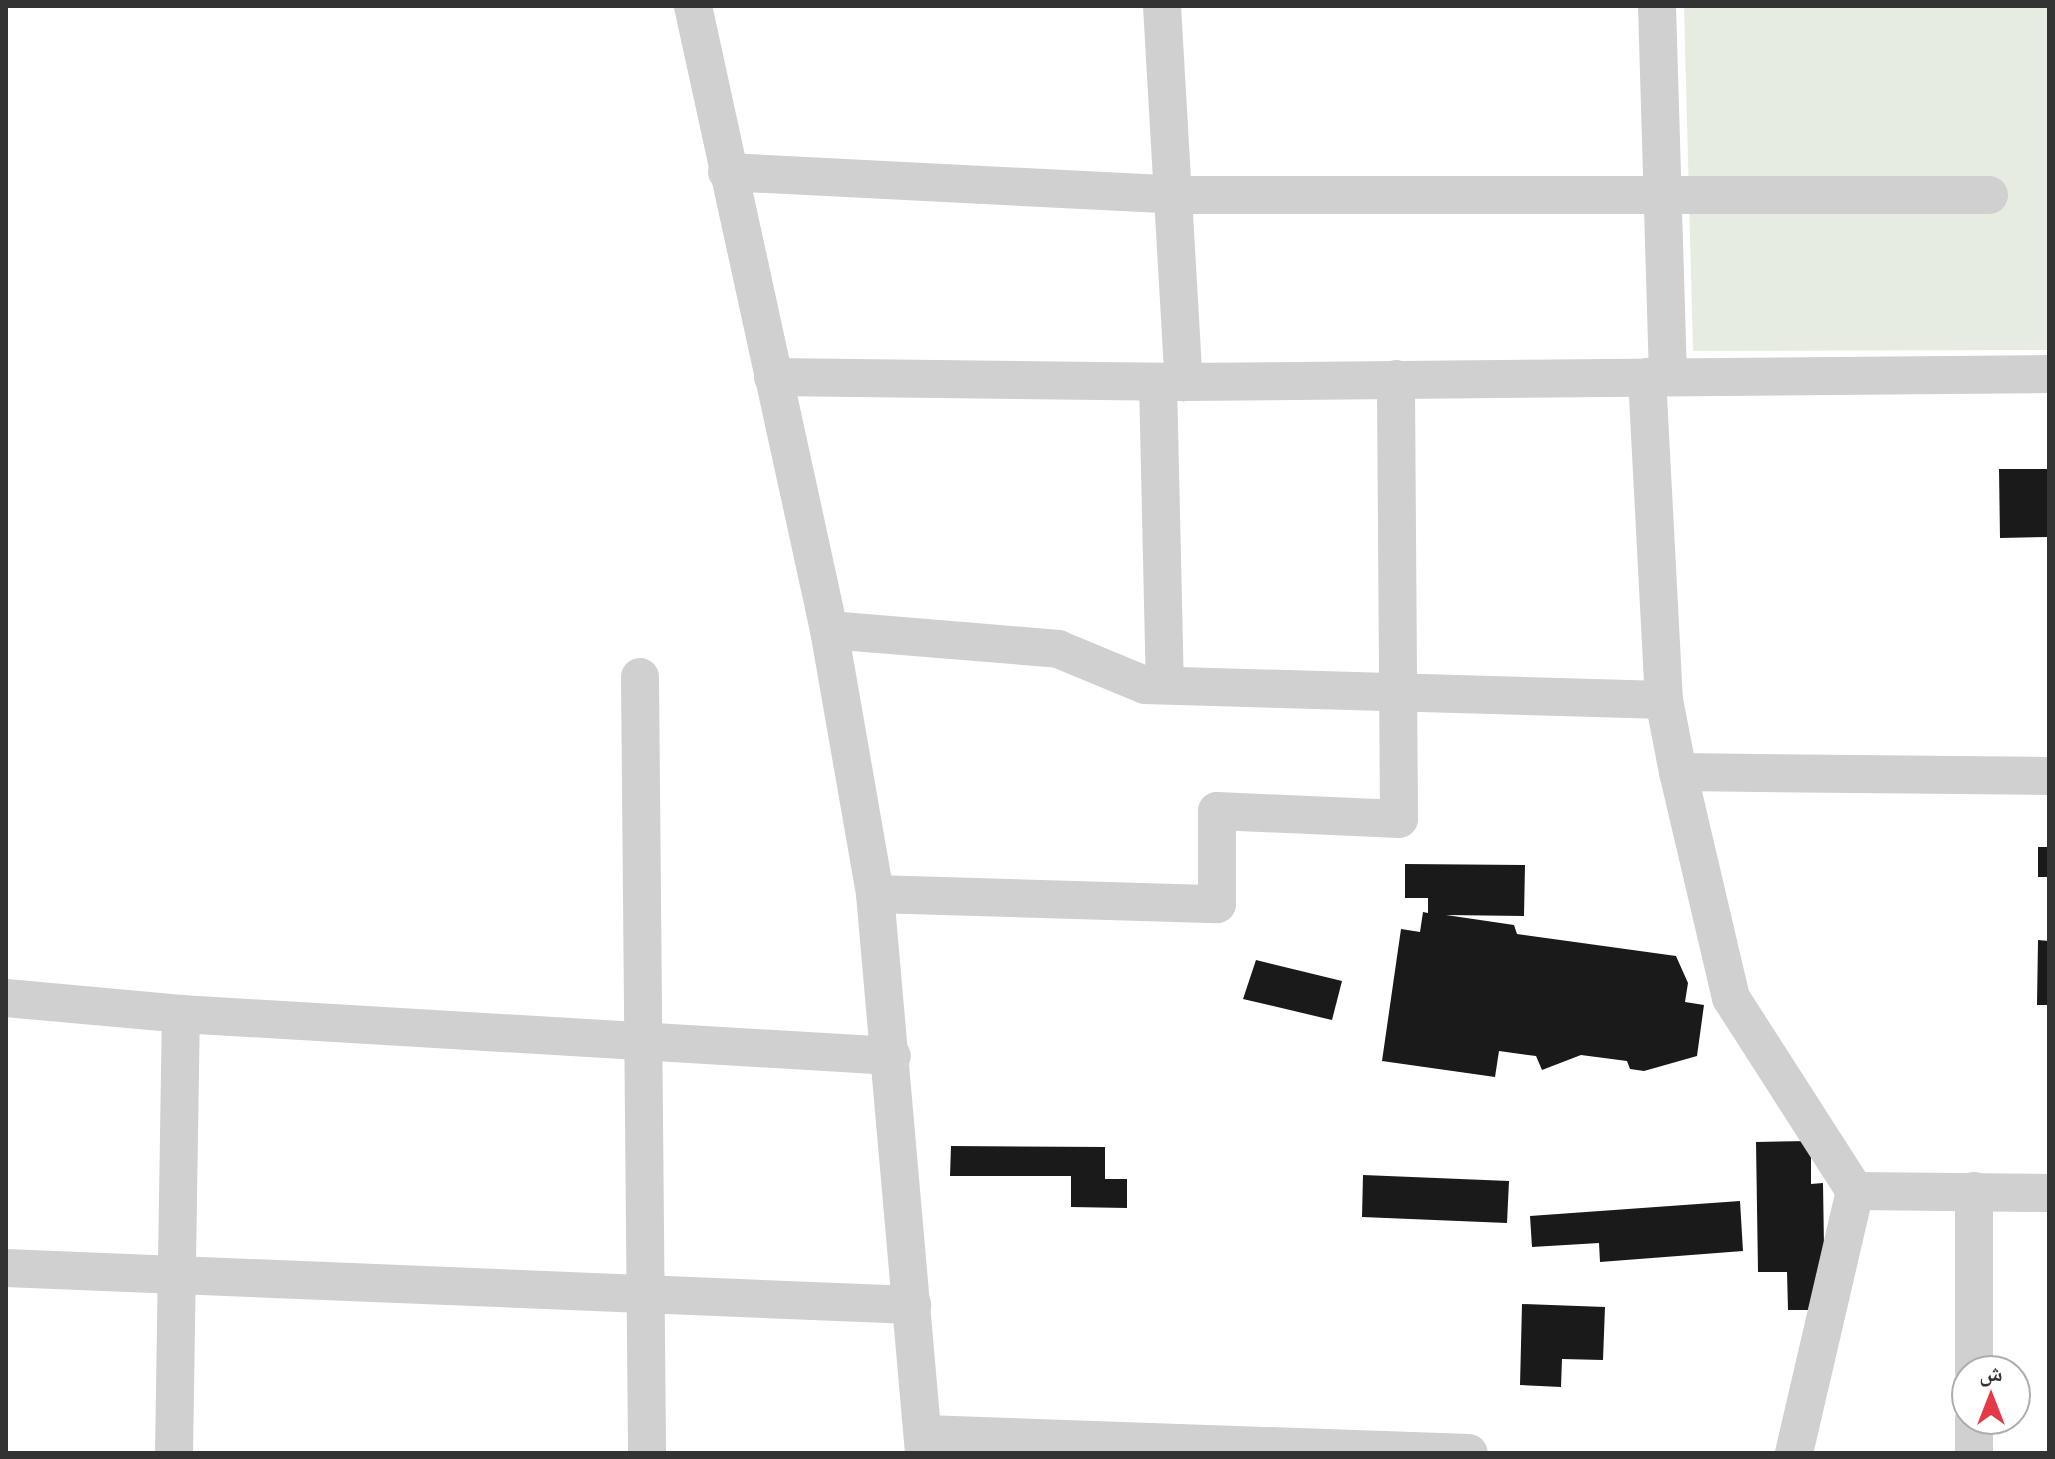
<!DOCTYPE html>
<html>
<head>
<meta charset="utf-8">
<style>
  body { margin:0 }
  #map { position:relative; width:2055px; height:1459px; overflow:hidden; background:#fff; font-family:Ubuntu,"Noto Naskh Arabic",sans-serif }
  div>[style] { position:absolute }
  [style*='--x'] { left:calc(var(--x)*1px); top:calc(var(--y)*1px); width:calc(var(--w)*1px); rotate:calc(var(--a)*1deg) }
  .green>* { inset:0; background:#e6ecdf }
  .building>* { inset:0; background:#1a1a1a }
  .minor>* { height:38px; margin:-19px; padding:0 19px; transform-origin:19px; border-radius:19px; background:#d0d0d0 }
  span { translate:-50% -50%; white-space:nowrap; text-align:center; line-height:1.15; -webkit-text-stroke:8px #fff; paint-order:stroke }
  .frame { position:absolute; inset:0; border:8px solid #333; pointer-events:none }
  .north { position:absolute; left:1951px; top:1355px; width:80px; height:80px; box-sizing:border-box; background:#fff; border:2px solid #adadad; border-radius:50%; rotate:0deg; font-size:22px; font-weight:700; line-height:32px; text-align:center; color:#333 }
  .north::after { content:''; display:block; margin:auto; width:28px; height:36px; background:#e63946; clip-path:polygon(50% 0,100% 100%,50% 72%,0 100%) }
</style>
</head>
<body>
<div id="map">
  <div class="green">
    <div style="clip-path:polygon(1684px 6px,2049px 6px,2049px 350px,1693px 351px)"></div>
  </div>
  <div class="building">
    <div style="clip-path:polygon(1999px 469px,2049px 469px,2049px 537px,2000px 538px)"></div>
    <div style="clip-path:polygon(2038px 847px,2049px 847px,2049px 877px,2038px 877px)"></div>
    <div style="clip-path:polygon(1405px 864px,1525px 865px,1524px 916px,1446px 915px,1514px 925px,1517px 934px,1676px 956px,1688px 983px,1685px 1002px,1704px 1005px,1697px 1056px,1644px 1071px,1630px 1069px,1627px 1061px,1581px 1055px,1542px 1070px,1536px 1056px,1499px 1051px,1495px 1077px,1382px 1061px,1401px 929px,1420px 932px,1423px 912px,1428px 913px,1428px 898px,1405px 898px)"></div>
    <div style="clip-path:polygon(2038px 940px,2049px 941px,2049px 1005px,2037px 1005px)"></div>
    <div style="clip-path:polygon(1256px 960px,1342px 981px,1332px 1020px,1243px 999px)"></div>
    <div style="clip-path:polygon(1811px 1141px,1811px 1184px,1823px 1183px,1825px 1310px,1788px 1310px,1787px 1272px,1758px 1272px,1756px 1142px)"></div>
    <div style="clip-path:polygon(951px 1146px,1105px 1147px,1105px 1179px,1127px 1179px,1127px 1208px,1071px 1207px,1071px 1176px,950px 1176px)"></div>
    <div style="clip-path:polygon(1363px 1175px,1509px 1181px,1507px 1223px,1362px 1217px)"></div>
    <div style="clip-path:polygon(1740px 1201px,1743px 1251px,1600px 1262px,1599px 1243px,1532px 1247px,1530px 1216px)"></div>
    <div style="clip-path:polygon(1522px 1304px,1605px 1307px,1603px 1360px,1562px 1359px,1561px 1387px,1520px 1385px)"></div>
  </div>
  <div class="minor">
    <div style="--x:693;--y:6;--w:639;--a:77.7"></div>
    <div style="--x:829;--y:630;--w:268;--a:80.1"></div>
    <div style="--x:875;--y:894;--w:561;--a:84.99"></div>
    <div style="--x:1162;--y:6;--w:377;--a:86.7"></div>
    <div style="--x:1657;--y:6;--w:371;--a:88.3"></div>
    <div style="--x:727;--y:172;--w:451;--a:2.9"></div>
    <div style="--x:1177;--y:195;--w:812;--a:0"></div>
    <div style="--x:773;--y:377;--w:411;--a:0.7"></div>
    <div style="--x:1184;--y:382;--w:865;--a:-0.53"></div>
    <div style="--x:1647;--y:377;--w:323;--a:87"></div>
    <div style="--x:1664;--y:700;--w:73;--a:79"></div>
    <div style="--x:1158;--y:382;--w:303;--a:88.7"></div>
    <div style="--x:829;--y:630;--w:230;--a:4.7"></div>
    <div style="--x:1058;--y:649;--w:94;--a:22.5"></div>
    <div style="--x:1145;--y:685;--w:519;--a:1.66"></div>
    <div style="--x:640;--y:677;--w:776;--a:89.48"></div>
    <div style="--x:2049;--y:776;--w:371;--a:-179.4"></div>
    <div style="--x:1678;--y:772;--w:232;--a:76.8"></div>
    <div style="--x:1731;--y:998;--w:229;--a:57.3"></div>
    <div style="--x:1855;--y:1191;--w:194;--a:0.6"></div>
    <div style="--x:875;--y:894;--w:342;--a:1.7"></div>
    <div style="--x:1217;--y:904;--w:93;--a:-90"></div>
    <div style="--x:1217;--y:811;--w:182;--a:2.5"></div>
    <div style="--x:1399;--y:819;--w:440;--a:-90.4"></div>
    <div style="--x:6;--y:998;--w:176;--a:5.2"></div>
    <div style="--x:181;--y:1014;--w:712;--a:3.38"></div>
    <div style="--x:1974;--y:1191;--w:180;--a:90"></div>
    <div style="--x:6;--y:1268;--w:907;--a:2.34"></div>
    <div style="--x:1974;--y:1419;--w:34;--a:90"></div>
    <div style="--x:924;--y:1434;--w:545;--a:2"></div>
    <div style="--x:174;--y:1453;--w:439;--a:-89.1"></div>
    <div style="--x:1794;--y:1453;--w:269;--a:-76.9"></div>
  </div>
  <div class="frame"></div>
  <div class="north">ش</div>
</div>
</body>
</html>
